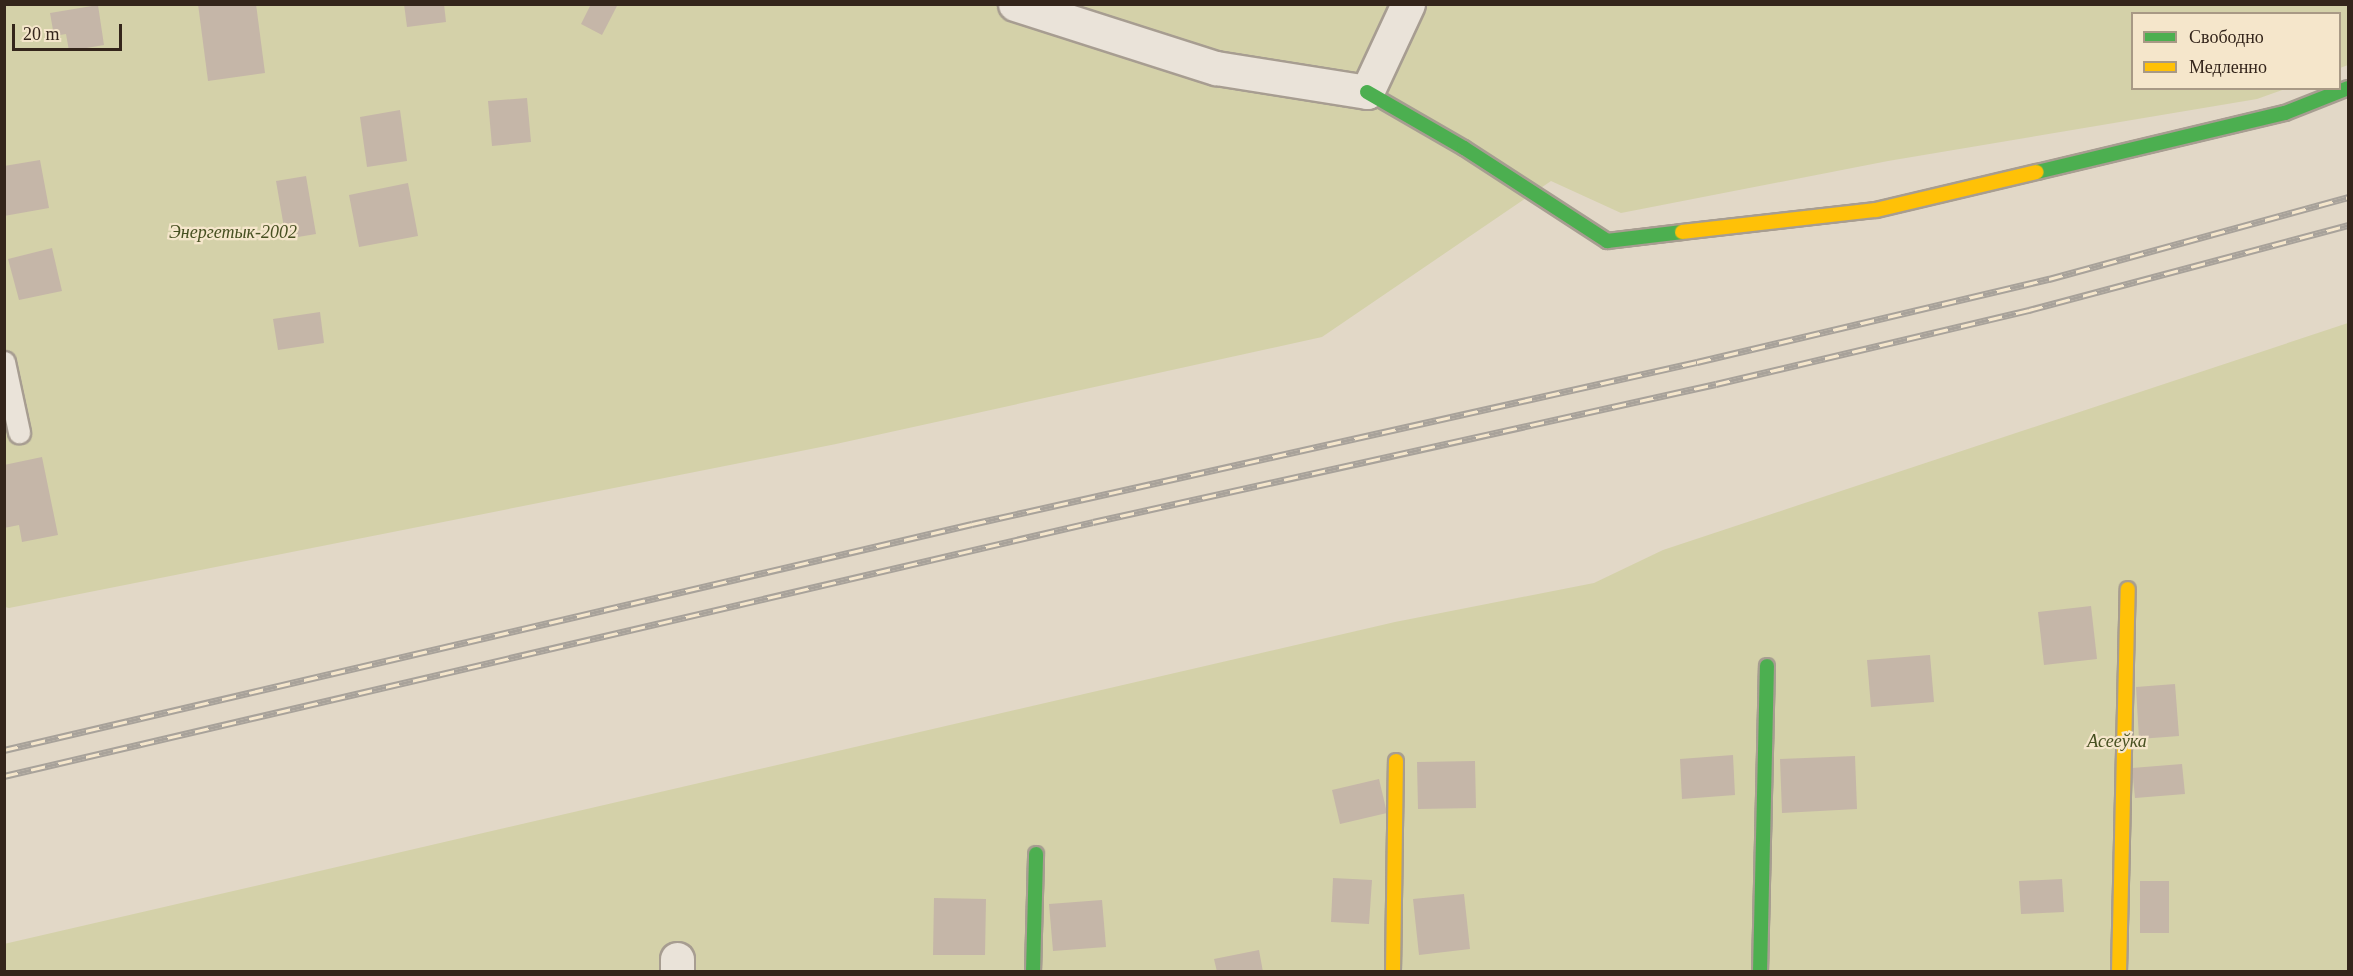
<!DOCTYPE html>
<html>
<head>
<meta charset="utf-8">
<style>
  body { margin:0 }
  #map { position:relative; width:2353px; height:976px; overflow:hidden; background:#e2d8c7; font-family:"Times New Roman",serif }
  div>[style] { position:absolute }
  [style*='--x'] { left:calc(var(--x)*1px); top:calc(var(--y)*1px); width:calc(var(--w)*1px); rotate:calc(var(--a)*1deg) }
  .green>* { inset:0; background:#d4d1a9 }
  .building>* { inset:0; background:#c5b6a8 }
  .roads { filter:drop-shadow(2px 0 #a79d91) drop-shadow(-2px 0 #a79d91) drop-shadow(0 2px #a79d91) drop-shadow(0 -2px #a79d91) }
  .lane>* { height:21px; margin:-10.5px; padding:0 10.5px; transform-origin:10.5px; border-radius:10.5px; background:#eae3d9 }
  .street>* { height:33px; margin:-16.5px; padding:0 16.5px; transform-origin:16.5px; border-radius:16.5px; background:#eae3d9 }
  .fast>* { height:14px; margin:-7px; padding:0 7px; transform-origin:7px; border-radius:7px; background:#4caf50 }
  .slow>* { height:14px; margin:-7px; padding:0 7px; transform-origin:7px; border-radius:7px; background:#ffc107 }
  .rail>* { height:7px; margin-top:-3.5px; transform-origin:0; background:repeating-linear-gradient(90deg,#f5e6cb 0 14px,#a8a29a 0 28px); box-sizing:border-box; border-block:2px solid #a8a29a }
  span { translate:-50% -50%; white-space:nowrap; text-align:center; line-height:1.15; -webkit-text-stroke:4.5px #f5e6cb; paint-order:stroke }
  .park-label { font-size:18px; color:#475021; font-style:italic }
  .frame { position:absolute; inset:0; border:6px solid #34251b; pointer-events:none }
  .legend { position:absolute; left:2131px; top:12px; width:210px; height:78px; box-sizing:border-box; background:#f5e6cb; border:2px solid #a89985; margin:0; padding:8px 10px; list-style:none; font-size:18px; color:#34251b }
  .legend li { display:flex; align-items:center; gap:12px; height:30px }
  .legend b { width:30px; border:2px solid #a89985 }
  .scale { position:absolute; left:12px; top:24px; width:110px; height:27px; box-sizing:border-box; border:3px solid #34251b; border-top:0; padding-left:8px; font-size:18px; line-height:21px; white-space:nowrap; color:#34251b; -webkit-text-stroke:4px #f5e6cb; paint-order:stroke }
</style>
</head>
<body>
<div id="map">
  <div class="green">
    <div style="clip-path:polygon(5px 5px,2348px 5px,2348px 65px,2340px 68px,2340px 14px,2132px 14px,2132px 88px,2285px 89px,2257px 99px,1888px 161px,1621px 213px,1551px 181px,1322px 337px,836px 444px,9px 608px,5px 607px)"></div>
    <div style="clip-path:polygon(2348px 323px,2348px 971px,5px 972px,4px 944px,1395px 622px,1594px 583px,1663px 550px)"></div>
  </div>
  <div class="building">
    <div style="clip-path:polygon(198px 4px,256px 4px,265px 73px,208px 81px)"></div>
    <div style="clip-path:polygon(404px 4px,444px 4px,446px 22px,407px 27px)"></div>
    <div style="clip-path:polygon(591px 4px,618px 4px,602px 35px,581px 24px)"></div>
    <div style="clip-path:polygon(98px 5px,104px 45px,69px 51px,66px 34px,54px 36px,50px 13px)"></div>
    <div style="clip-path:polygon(527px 98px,531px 142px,492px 146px,488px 101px)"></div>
    <div style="clip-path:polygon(400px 110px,407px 161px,367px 167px,360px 117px)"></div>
    <div style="clip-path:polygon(40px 160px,49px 208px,4px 216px,4px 166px)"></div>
    <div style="clip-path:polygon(306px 176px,316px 234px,286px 239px,276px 181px)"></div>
    <div style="clip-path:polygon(408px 183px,418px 236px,359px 247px,349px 195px)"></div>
    <div style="clip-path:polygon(52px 248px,62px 291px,19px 300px,8px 259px)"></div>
    <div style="clip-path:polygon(320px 312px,324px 343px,278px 350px,273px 319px)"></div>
    <div style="clip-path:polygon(42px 457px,58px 535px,22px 542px,19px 525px,4px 528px,4px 465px)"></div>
    <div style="clip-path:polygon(2091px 606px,2097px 659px,2044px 665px,2038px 612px)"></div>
    <div style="clip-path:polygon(1930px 655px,1934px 702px,1871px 707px,1867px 660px)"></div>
    <div style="clip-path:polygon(2175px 684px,2179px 736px,2139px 739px,2136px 687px)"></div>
    <div style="clip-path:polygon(1733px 755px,1735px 795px,1682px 799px,1680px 759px)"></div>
    <div style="clip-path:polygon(1855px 756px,1857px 809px,1782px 813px,1780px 759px)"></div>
    <div style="clip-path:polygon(1475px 761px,1476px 808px,1418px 809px,1417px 762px)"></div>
    <div style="clip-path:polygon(2182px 764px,2185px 794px,2135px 798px,2132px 768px)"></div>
    <div style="clip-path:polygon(1379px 779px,1387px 813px,1340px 824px,1332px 790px)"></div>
    <div style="clip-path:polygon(1333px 878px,1372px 880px,1369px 924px,1331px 922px)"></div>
    <div style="clip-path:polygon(2062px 879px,2064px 912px,2021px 914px,2019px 881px)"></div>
    <div style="clip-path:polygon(2140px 881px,2169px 881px,2169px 933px,2140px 933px)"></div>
    <div style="clip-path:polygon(1464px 894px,1470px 949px,1419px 955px,1413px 899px)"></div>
    <div style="clip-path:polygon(934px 898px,986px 899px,985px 955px,933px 955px)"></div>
    <div style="clip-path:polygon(1102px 900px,1106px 947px,1053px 951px,1049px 904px)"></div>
    <div style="clip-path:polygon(1259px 950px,1263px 972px,1217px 972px,1214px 959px)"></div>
  </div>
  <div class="roads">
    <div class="lane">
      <div style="--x:4;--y:362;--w:72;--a:77.9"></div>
    </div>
    <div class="street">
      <div style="--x:1015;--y:4;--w:211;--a:17.7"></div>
      <div style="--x:1216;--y:68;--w:153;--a:9"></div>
      <div style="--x:1367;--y:92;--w:97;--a:-65"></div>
      <div style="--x:677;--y:972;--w:13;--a:-90"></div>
    </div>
    <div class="fast">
      <div style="--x:1367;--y:92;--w:112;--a:30"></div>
      <div style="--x:1464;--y:148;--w:171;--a:33"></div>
      <div style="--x:1607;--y:241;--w:76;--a:-6.8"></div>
      <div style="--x:2037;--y:172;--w:255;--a:-13.4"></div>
      <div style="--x:2285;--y:113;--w:68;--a:-21.6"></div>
      <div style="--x:1033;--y:972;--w:118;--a:-88.5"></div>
      <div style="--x:1760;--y:972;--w:306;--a:-88.7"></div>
    </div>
    <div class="slow">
      <div style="--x:1682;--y:232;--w:195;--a:-6.5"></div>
      <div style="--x:1876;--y:210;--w:165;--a:-13.3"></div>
      <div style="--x:1393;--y:972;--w:211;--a:-89.2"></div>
      <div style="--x:2119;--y:972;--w:383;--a:-88.7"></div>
    </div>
  </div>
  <div class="rail">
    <div style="--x:4;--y:750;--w:994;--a:-13.14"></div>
    <div style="--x:972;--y:524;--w:743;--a:-12.6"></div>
    <div style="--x:1697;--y:362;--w:362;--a:-13.3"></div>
    <div style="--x:2049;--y:279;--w:310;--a:-15.3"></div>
    <div style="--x:4;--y:776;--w:1118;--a:-13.13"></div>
    <div style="--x:1093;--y:522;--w:638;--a:-12.49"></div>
    <div style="--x:1716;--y:384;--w:322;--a:-13.3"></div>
    <div style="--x:2029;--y:310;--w:330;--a:-14.9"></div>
  </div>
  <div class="park-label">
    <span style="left:233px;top:232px">Энергетык-2002</span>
    <span style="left:2117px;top:741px">Асееўка</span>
  </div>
  <div class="frame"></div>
  <ul class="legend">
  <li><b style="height:8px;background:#4caf50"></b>Свободно</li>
  <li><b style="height:8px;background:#ffc107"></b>Медленно</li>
  </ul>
  <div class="scale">20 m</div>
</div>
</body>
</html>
